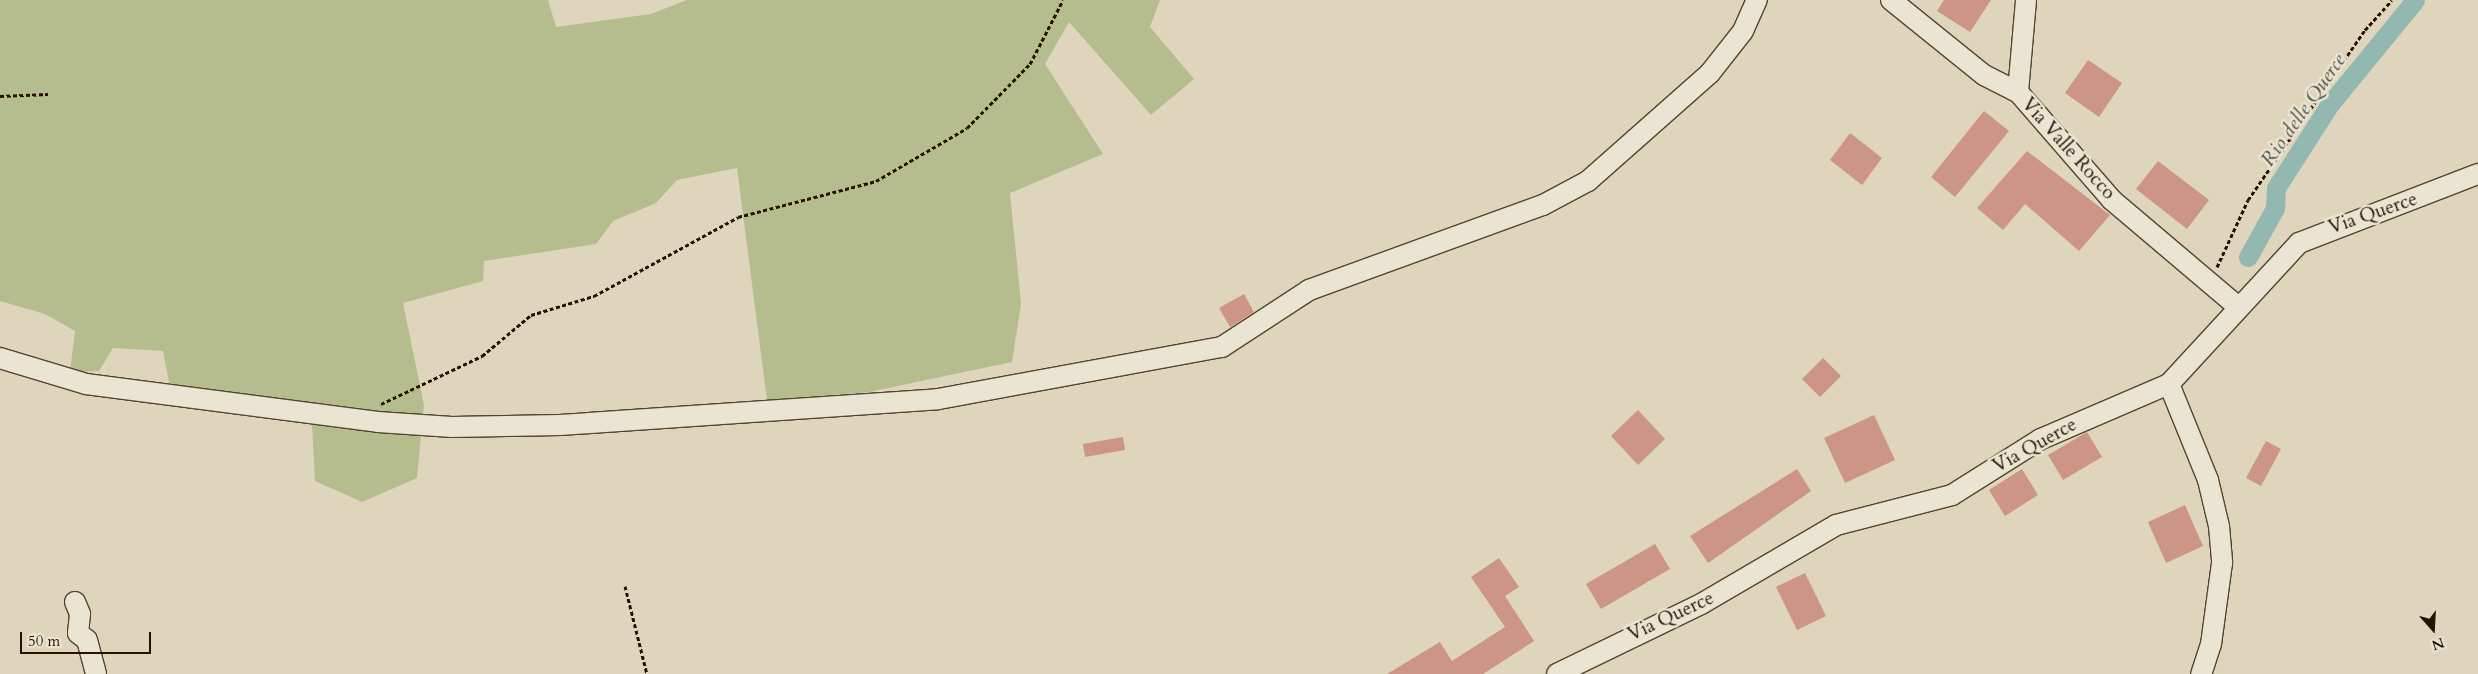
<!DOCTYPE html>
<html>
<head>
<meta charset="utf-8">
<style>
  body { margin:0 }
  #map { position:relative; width:2478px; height:674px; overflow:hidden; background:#ded5bc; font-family:Cardo,serif }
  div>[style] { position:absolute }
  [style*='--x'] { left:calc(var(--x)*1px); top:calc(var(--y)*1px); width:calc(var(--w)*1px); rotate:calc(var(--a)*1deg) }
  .green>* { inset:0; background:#b5bc8e }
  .canal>* { height:19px; margin:-9.5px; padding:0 9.5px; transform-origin:9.5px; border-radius:9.5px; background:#93b8b2 }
  .building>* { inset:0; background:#cc9585 }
  .path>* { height:3px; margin-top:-1.5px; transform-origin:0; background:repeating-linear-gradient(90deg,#251300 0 4px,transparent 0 6.5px) }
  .roads { filter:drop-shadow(1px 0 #53442f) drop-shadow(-1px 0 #53442f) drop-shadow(0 1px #53442f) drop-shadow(0 -1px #53442f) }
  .minor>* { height:20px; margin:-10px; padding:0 10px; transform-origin:10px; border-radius:10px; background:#eae4d3 }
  span { translate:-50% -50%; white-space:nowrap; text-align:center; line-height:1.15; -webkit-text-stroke:5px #eae4d3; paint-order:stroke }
  .street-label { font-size:19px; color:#251300 }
  .water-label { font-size:20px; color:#4c4d3e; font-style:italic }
  .north { position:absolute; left:2408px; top:604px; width:50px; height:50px; -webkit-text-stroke:4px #eae4d3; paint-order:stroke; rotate:161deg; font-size:14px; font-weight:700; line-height:20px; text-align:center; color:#251300 }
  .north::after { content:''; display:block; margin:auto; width:18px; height:22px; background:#251300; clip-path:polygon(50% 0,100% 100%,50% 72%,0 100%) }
  .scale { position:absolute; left:20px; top:632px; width:131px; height:22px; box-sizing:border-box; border:2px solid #251300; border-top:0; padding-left:6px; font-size:15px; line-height:18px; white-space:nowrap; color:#251300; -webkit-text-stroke:4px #eae4d3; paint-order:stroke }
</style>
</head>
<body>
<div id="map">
  <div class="green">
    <div style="clip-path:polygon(0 0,548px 0,556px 27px,651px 14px,687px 0,1160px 0,1150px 27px,1194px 79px,1151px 115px,1069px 22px,1045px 64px,1103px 154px,1010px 193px,1021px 304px,1012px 362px,869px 392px,767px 400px,737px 168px,677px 180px,656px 203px,613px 221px,596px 244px,484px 261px,483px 281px,403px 303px,424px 405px,417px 478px,362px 502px,315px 481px,311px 406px,170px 387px,163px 351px,113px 348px,99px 371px,70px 372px,75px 331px,45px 314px,0 301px)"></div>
  </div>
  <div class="canal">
    <div style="--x:2248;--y:257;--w:56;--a:-61.1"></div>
    <div style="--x:2275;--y:208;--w:20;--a:-87"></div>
    <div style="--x:2276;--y:188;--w:100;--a:-57.3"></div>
    <div style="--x:2330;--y:104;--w:134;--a:-50.7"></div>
  </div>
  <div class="building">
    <div style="clip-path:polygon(1944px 0,1991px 0,1970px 32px,1937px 11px)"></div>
    <div style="clip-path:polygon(2088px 60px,2122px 83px,2099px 117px,2065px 93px)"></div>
    <div style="clip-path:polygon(1984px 111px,2009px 131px,1955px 197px,1931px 177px)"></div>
    <div style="clip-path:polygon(1850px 133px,1882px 158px,1862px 185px,1830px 160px)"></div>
    <div style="clip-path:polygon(2027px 151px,2110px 215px,2079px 251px,2025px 204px,2003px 230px,1977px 208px)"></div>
    <div style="clip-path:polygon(2158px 161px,2209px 200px,2187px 229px,2136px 189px)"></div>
    <div style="clip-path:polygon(1244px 294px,1254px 312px,1230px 327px,1219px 308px)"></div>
    <div style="clip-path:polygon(1823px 358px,1841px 376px,1820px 397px,1802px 379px)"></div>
    <div style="clip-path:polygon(1638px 410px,1665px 439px,1638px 465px,1611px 436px)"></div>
    <div style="clip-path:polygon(1874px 415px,1895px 460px,1845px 483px,1824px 438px)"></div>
    <div style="clip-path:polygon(2087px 432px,2102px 457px,2063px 480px,2048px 455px)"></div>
    <div style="clip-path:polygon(1123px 437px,1125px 450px,1085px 457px,1083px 444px)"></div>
    <div style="clip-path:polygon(2266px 441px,2281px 449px,2261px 486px,2246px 478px)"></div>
    <div style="clip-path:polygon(1797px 469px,1811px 491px,1708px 563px,1690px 536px)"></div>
    <div style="clip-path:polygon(2022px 469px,2038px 495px,2005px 516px,1989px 490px)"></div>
    <div style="clip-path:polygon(2185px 505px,2203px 546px,2166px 563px,2148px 522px)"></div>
    <div style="clip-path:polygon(1655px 544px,1670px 569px,1601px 609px,1586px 584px)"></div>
    <div style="clip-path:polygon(1499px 558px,1519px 587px,1505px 596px,1534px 641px,1483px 674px,1387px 674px,1440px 642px,1452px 661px,1505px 627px,1471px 577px)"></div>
    <div style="clip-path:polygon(1805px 573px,1826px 616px,1797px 630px,1776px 587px)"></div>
  </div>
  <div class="path">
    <div style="--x:0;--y:96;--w:48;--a:-2.4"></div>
    <div style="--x:2217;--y:267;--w:74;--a:-65.2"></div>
    <div style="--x:2248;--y:200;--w:206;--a:-55.5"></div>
    <div style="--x:2365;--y:30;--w:40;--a:-48"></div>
    <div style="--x:381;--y:404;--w:112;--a:-25.4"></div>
    <div style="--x:482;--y:356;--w:64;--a:-39.9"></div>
    <div style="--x:531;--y:315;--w:66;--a:-16.8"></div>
    <div style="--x:594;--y:296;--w:164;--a:-28.7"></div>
    <div style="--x:738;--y:217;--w:143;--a:-14.6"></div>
    <div style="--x:876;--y:181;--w:105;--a:-30.2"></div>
    <div style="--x:967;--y:128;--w:90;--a:-45.5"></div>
    <div style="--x:1030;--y:64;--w:72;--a:-62.7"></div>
    <div style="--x:625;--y:586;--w:91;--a:76"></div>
  </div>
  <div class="roads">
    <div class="minor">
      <div style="--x:1891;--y:0;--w:119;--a:38.9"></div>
      <div style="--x:1984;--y:75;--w:38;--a:27"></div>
      <div style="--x:2018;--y:92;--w:143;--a:49"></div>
      <div style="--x:2112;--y:200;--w:165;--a:40.3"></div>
      <div style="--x:2018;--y:92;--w:92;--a:-85"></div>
      <div style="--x:0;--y:358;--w:90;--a:16.8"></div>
      <div style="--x:86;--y:384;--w:294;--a:7.4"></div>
      <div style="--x:378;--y:422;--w:74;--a:3.9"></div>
      <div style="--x:452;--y:427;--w:108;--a:-1.1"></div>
      <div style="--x:560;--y:425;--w:379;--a:-3.9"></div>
      <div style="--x:938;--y:399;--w:289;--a:-10.4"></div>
      <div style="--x:1222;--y:347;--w:104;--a:-33.2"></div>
      <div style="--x:1309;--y:290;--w:249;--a:-20"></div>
      <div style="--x:1543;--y:205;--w:51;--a:-28.1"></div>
      <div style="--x:1588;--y:181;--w:163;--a:-41.5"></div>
      <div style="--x:1710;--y:73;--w:53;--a:-51.8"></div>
      <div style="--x:1743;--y:31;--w:34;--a:-66"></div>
      <div style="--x:2169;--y:384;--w:104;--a:67.9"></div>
      <div style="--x:2208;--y:480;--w:47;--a:76.6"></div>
      <div style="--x:2219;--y:526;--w:37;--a:85"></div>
      <div style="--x:2222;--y:563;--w:82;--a:97.7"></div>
      <div style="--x:2211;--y:644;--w:32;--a:108"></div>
      <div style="--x:75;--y:602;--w:13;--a:67"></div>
      <div style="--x:80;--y:614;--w:19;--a:96"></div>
      <div style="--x:78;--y:633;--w:11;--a:38"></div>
      <div style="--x:87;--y:640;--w:35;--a:75"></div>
      <div style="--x:1557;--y:674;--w:160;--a:-25.9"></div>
      <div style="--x:1701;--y:604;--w:156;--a:-30.3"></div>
      <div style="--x:1836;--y:525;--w:120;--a:-14.5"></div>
      <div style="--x:1952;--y:495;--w:105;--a:-32.2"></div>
      <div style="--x:2041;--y:439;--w:139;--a:-23.3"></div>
      <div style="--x:2169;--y:384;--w:192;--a:-47.3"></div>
      <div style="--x:2299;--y:243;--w:192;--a:-21.1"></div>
    </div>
  </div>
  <div class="street-label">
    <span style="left:2068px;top:149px;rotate:48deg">Via Valle Rocco</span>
    <span style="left:2373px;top:214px;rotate:-19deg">Via Querce</span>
    <span style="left:2035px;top:446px;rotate:-29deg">Via Querce</span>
    <span style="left:1671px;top:617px;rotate:-25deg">Via Querce</span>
  </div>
  <div class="water-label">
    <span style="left:2303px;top:110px;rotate:-55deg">Rio delle Querce</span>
  </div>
  <div class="north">N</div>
  <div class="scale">50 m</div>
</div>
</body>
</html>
